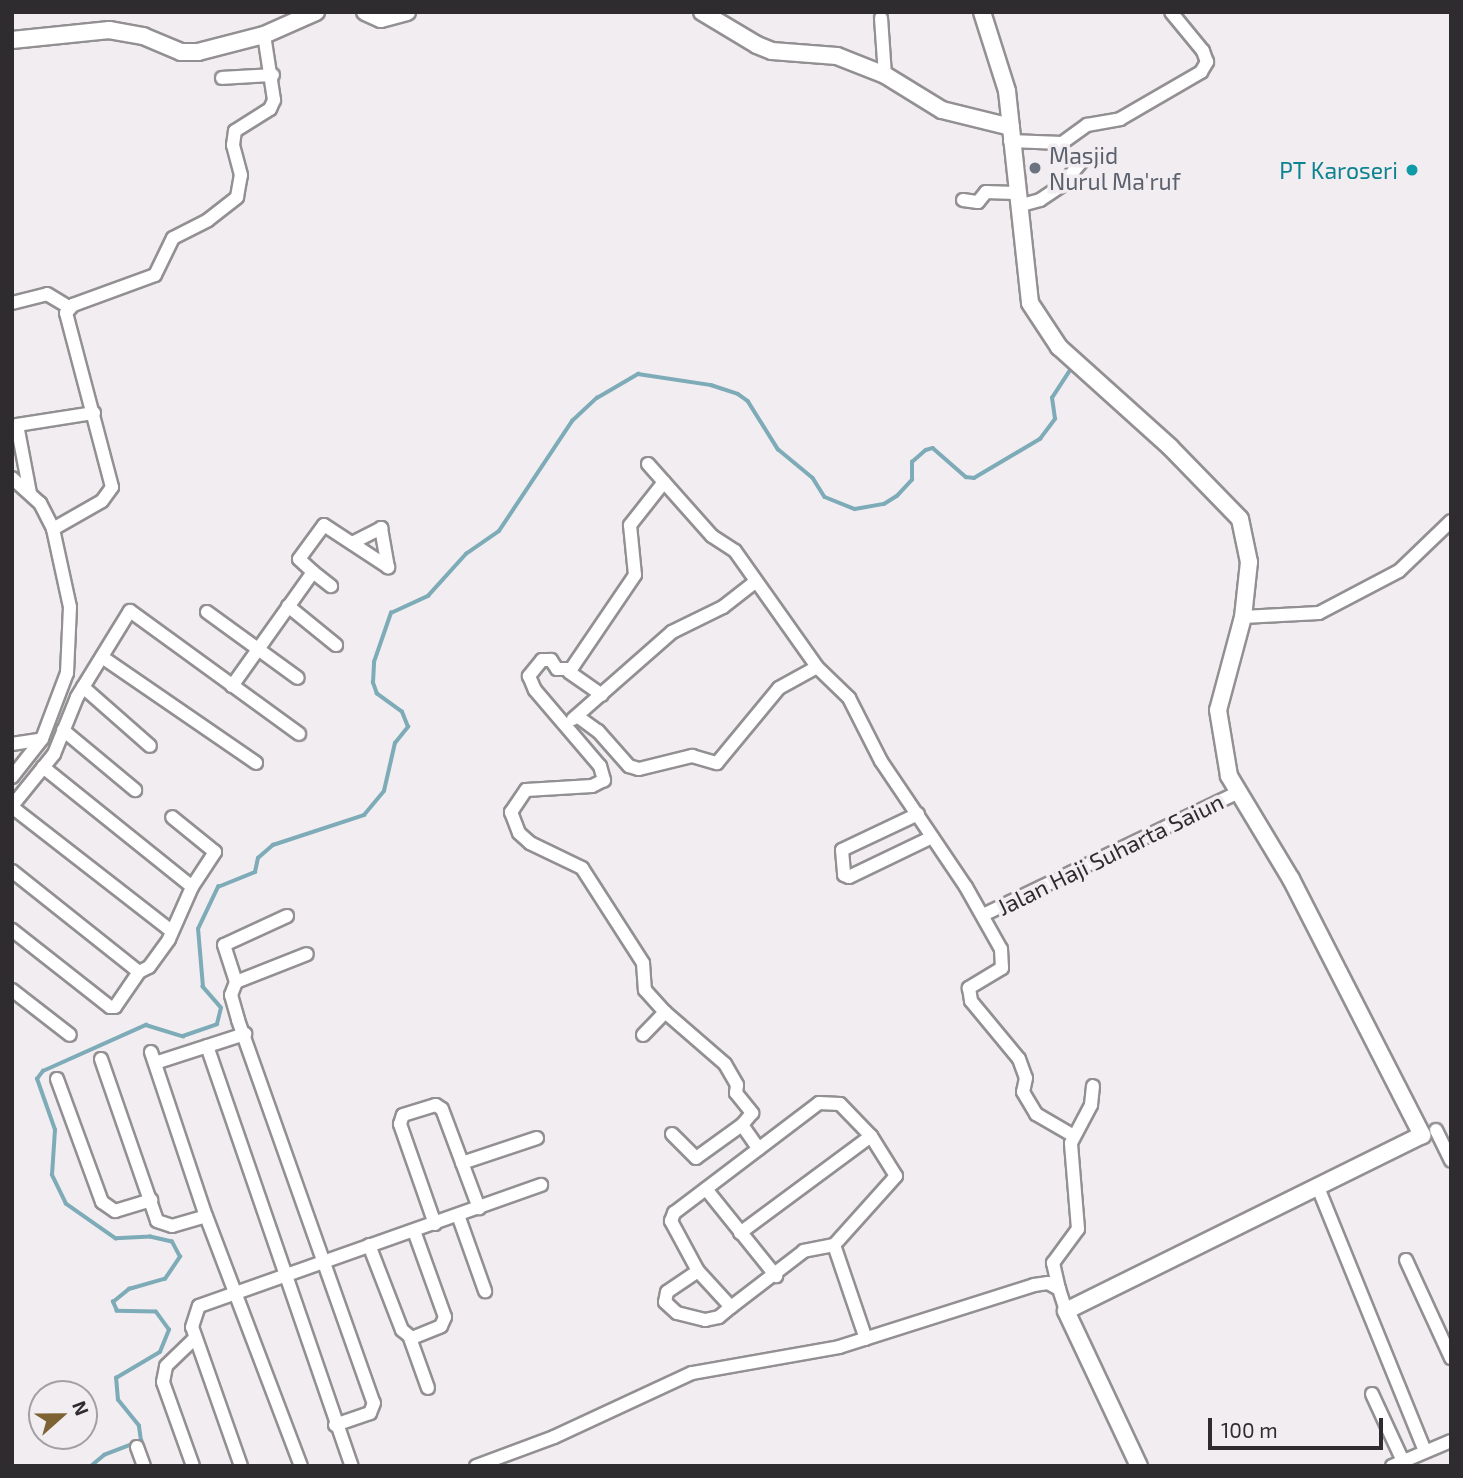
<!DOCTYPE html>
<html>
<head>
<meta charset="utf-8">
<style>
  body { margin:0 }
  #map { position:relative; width:1463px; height:1478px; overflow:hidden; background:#f1edf1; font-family:"Exo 2",sans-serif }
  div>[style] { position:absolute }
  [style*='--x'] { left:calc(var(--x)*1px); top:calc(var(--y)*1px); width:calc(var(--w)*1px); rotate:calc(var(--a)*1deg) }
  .stream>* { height:3.5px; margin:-1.75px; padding:0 1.75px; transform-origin:1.75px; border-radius:1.75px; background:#7dabb7 }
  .roads { filter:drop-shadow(2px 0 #939093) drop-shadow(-2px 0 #939093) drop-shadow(0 2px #939093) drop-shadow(0 -2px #939093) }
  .minor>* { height:12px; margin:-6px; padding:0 6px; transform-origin:6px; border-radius:6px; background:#fff }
  .tertiary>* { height:16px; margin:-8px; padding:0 8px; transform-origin:8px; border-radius:8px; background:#fff }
  .dots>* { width:19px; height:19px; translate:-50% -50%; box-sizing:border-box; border:4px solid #f1edf1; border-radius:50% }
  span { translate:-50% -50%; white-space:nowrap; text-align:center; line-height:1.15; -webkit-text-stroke:7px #f1edf1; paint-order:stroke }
  .worship-label { font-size:23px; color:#5b616d }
  .left { translate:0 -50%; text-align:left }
  .culture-label { font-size:23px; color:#0d838f }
  .right { translate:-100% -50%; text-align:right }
  .street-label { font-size:23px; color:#2e2c2e }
  .frame { position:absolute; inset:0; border:14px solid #2e2c2e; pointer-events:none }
  .north { position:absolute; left:28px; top:1380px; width:70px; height:70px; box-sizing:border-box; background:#f1edf1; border:2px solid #a3a0a3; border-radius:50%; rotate:69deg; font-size:19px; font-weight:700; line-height:28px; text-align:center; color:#2e2c2e }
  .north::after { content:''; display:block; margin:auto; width:24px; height:32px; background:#7d6334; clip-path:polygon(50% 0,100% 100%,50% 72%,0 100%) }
  .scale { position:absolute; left:1208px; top:1418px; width:175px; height:32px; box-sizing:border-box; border:4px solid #2e2c2e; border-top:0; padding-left:9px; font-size:21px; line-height:24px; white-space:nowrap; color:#2e2c2e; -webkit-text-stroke:5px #f1edf1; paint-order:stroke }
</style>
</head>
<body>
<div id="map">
  <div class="stream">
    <div style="--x:91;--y:1466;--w:17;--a:-40"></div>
    <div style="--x:104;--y:1455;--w:40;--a:-21"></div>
    <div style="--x:141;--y:1441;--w:15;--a:-98"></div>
    <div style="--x:139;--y:1426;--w:33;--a:-129"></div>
    <div style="--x:118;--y:1400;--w:22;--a:-95"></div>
    <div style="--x:116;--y:1378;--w:51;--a:-30.6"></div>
    <div style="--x:160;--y:1352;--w:24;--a:-68"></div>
    <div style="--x:169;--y:1330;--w:22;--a:-126"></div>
    <div style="--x:156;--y:1312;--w:39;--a:-179"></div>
    <div style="--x:117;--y:1311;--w:10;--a:-114"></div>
    <div style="--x:113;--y:1302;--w:21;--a:-39"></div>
    <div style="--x:129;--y:1289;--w:37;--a:-16"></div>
    <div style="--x:165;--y:1279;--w:27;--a:-56"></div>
    <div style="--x:180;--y:1257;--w:17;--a:-118"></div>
    <div style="--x:172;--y:1242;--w:22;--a:-167"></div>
    <div style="--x:151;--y:1237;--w:35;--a:177"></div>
    <div style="--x:116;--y:1239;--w:61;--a:-145"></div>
    <div style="--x:66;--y:1204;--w:32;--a:-116"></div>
    <div style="--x:52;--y:1175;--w:45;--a:-86.2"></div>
    <div style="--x:55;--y:1130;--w:54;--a:-109.4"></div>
    <div style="--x:37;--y:1079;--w:10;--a:-53"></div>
    <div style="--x:43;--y:1071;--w:113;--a:-24.1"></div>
    <div style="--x:146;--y:1025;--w:39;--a:17"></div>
    <div style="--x:183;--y:1036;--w:36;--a:-19"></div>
    <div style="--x:217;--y:1024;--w:16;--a:-76"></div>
    <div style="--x:221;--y:1008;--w:28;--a:-131"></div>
    <div style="--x:203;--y:987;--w:58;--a:-94.9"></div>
    <div style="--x:198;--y:929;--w:47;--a:-64.5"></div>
    <div style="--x:218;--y:887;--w:40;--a:-22"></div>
    <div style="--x:255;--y:872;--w:14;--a:-78"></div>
    <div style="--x:258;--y:858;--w:20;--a:-41"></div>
    <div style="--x:273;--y:845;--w:96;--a:-18.2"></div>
    <div style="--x:364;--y:815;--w:31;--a:-50"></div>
    <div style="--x:384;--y:791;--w:49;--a:-77.1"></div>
    <div style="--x:395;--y:743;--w:21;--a:-51"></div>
    <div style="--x:408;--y:727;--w:16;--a:-112"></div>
    <div style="--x:402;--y:712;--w:31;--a:-144"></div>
    <div style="--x:377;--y:694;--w:12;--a:-110"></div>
    <div style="--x:373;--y:683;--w:21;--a:-87"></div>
    <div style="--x:374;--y:662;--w:52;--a:-70.9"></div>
    <div style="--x:391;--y:613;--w:41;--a:-24.7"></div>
    <div style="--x:428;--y:596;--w:57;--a:-47.9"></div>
    <div style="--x:466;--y:554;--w:40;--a:-34.9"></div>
    <div style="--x:499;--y:531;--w:132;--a:-56.4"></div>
    <div style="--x:572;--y:421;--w:34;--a:-43"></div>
    <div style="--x:597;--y:398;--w:48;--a:-30.3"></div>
    <div style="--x:638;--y:374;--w:74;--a:8.6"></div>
    <div style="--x:711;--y:385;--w:28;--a:18"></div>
    <div style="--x:738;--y:394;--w:12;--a:35"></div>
    <div style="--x:748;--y:401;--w:57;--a:58"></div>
    <div style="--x:778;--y:449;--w:45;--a:39.6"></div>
    <div style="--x:813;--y:478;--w:22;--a:58"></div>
    <div style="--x:825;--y:497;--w:32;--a:22"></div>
    <div style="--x:855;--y:509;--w:29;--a:-10"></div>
    <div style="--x:884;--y:504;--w:15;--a:-32"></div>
    <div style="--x:897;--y:496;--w:22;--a:-47"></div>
    <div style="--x:912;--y:480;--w:18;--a:-90"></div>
    <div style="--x:912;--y:462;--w:18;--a:-41"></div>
    <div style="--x:926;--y:450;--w:7;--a:-16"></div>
    <div style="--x:933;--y:448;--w:44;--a:41.3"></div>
    <div style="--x:966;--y:477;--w:8;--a:7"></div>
    <div style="--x:974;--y:478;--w:77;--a:-30.6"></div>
    <div style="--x:1040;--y:439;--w:25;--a:-53"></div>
    <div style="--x:1055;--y:419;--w:21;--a:-98"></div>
    <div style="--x:1052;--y:398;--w:38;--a:-57"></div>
  </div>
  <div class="roads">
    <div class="minor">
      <div style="--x:881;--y:18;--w:57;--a:86"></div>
      <div style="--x:222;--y:78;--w:51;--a:-3.4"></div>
      <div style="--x:1010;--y:141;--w:52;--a:2.2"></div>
      <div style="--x:1062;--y:143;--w:31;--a:-36"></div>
      <div style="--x:1087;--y:125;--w:34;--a:-10"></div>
      <div style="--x:1120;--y:119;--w:94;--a:-30.1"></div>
      <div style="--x:1201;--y:72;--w:12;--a:-59"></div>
      <div style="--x:1207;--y:62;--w:12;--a:-110"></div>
      <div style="--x:1203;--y:51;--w:50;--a:-129.4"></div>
      <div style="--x:963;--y:200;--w:15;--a:8"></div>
      <div style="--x:978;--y:202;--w:13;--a:-51"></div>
      <div style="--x:986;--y:192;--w:29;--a:2"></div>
      <div style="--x:1018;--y:206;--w:23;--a:-15"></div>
      <div style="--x:1040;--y:200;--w:27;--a:-34"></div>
      <div style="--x:1062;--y:185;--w:34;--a:-50"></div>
      <div style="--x:12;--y:303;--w:36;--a:-14"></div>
      <div style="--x:47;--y:294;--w:27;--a:31"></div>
      <div style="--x:648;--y:464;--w:96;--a:48.4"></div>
      <div style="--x:712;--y:536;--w:27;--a:33"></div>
      <div style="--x:735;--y:551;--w:142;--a:54.7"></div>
      <div style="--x:817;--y:667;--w:45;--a:44.1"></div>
      <div style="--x:849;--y:698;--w:71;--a:63.1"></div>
      <div style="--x:881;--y:761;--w:152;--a:56"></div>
      <div style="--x:966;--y:887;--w:71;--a:60.6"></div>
      <div style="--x:1001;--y:949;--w:19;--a:87"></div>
      <div style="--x:1002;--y:968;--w:39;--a:149"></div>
      <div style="--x:969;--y:988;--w:13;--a:81"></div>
      <div style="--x:971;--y:1001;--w:75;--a:50.4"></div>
      <div style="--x:1019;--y:1059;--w:20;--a:70"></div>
      <div style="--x:1026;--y:1078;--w:14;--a:102"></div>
      <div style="--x:1023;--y:1092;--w:26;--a:59"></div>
      <div style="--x:1036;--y:1114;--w:44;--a:30.1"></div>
      <div style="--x:12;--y:478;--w:38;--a:42"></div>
      <div style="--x:40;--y:503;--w:29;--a:63"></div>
      <div style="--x:664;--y:482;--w:55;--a:128.3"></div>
      <div style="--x:630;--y:525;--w:50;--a:84.3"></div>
      <div style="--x:635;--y:575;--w:114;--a:124.2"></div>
      <div style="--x:571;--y:669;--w:14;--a:180"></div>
      <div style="--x:557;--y:669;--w:11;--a:-124"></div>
      <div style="--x:551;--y:660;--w:9;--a:180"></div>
      <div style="--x:542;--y:660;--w:21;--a:129"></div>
      <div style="--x:529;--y:676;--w:15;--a:67"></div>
      <div style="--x:535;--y:690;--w:100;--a:49.5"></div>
      <div style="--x:600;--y:766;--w:15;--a:74"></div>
      <div style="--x:604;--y:780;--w:13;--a:153"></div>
      <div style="--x:592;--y:786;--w:66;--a:176.5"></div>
      <div style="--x:526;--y:790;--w:27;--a:124"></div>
      <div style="--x:511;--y:812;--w:22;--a:69"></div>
      <div style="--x:519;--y:833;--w:15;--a:42"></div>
      <div style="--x:530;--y:843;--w:58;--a:25.7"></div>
      <div style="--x:582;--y:868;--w:113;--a:57.3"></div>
      <div style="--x:643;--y:963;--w:27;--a:86"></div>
      <div style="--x:645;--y:990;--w:30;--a:48"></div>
      <div style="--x:30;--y:493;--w:69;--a:-100.8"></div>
      <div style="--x:17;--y:425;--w:78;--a:-8.9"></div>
      <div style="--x:352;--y:543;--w:33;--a:-27"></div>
      <div style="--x:381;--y:528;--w:40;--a:80"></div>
      <div style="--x:313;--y:572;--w:19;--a:-137"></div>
      <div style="--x:299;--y:559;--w:42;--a:-53.7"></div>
      <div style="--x:324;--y:525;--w:77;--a:33.3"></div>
      <div style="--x:288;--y:606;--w:62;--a:39.1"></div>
      <div style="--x:207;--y:612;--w:112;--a:36"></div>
      <div style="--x:1243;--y:617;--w:76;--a:-3"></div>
      <div style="--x:1319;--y:613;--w:90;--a:-27.7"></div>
      <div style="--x:1399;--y:571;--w:72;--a:-43.9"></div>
      <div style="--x:102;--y:657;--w:187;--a:34.5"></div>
      <div style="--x:569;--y:672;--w:40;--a:34.9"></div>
      <div style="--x:232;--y:686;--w:140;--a:-54.6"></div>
      <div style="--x:313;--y:572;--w:23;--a:38"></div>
      <div style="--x:83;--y:687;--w:89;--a:41.4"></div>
      <div style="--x:577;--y:716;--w:26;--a:36"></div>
      <div style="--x:598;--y:731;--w:47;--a:48.5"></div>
      <div style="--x:629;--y:766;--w:10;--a:17"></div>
      <div style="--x:639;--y:769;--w:55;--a:-13.8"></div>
      <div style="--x:692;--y:756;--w:26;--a:16"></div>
      <div style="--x:717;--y:763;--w:97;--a:-50.4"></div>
      <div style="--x:779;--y:688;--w:43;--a:-28.9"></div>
      <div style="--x:573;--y:719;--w:132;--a:-41.3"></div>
      <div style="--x:672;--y:632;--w:57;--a:-26.1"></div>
      <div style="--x:723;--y:607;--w:39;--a:-38"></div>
      <div style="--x:63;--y:730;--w:94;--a:39.8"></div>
      <div style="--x:12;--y:744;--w:30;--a:-9"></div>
      <div style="--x:43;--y:767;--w:191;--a:38.8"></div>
      <div style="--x:12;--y:777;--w:48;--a:-51.7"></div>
      <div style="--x:42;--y:739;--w:71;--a:-69.3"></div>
      <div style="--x:67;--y:673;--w:66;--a:-87.4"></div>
      <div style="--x:70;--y:607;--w:80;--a:-102.3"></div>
      <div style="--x:53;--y:529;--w:56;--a:-29.7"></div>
      <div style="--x:102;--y:501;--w:17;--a:-54"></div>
      <div style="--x:112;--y:487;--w:180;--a:-104.8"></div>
      <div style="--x:66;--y:313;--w:11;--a:-49"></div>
      <div style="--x:73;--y:305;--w:87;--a:-20.1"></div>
      <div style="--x:155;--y:275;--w:41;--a:-64.1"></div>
      <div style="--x:173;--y:238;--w:39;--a:-27"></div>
      <div style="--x:208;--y:220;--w:37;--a:-38"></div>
      <div style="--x:237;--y:197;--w:22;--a:-80"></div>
      <div style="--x:241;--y:175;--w:31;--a:-105"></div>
      <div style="--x:233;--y:145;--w:14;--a:-82"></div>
      <div style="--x:235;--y:131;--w:41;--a:-32.2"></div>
      <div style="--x:270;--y:109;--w:10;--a:-66"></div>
      <div style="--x:274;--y:100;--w:66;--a:-98.7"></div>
      <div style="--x:12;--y:806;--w:67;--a:-51.1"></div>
      <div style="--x:54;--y:754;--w:61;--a:-68"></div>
      <div style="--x:77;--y:697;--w:101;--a:-58.4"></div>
      <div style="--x:130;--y:611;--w:209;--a:36"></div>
      <div style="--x:12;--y:807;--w:202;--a:37.9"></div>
      <div style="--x:918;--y:814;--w:84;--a:154.7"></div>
      <div style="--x:842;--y:850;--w:25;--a:85"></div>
      <div style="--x:844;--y:875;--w:5;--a:22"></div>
      <div style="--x:849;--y:877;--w:92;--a:-25.7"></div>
      <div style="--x:12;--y:871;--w:162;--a:38.5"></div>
      <div style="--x:139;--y:972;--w:42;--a:124.4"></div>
      <div style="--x:115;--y:1007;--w:5;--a:180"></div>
      <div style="--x:110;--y:1007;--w:125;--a:-141.8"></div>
      <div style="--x:983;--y:915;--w:281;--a:-25.7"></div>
      <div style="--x:287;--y:916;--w:69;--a:155.3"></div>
      <div style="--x:224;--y:945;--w:39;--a:72"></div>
      <div style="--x:236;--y:982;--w:14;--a:111"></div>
      <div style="--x:231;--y:995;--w:26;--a:74"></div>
      <div style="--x:238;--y:1020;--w:406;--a:70.5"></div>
      <div style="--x:374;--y:1403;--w:11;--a:112"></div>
      <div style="--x:370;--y:1413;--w:37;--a:161"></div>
      <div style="--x:139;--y:972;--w:11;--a:-27"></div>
      <div style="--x:149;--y:967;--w:34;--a:-54"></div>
      <div style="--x:169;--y:939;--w:57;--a:-66.1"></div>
      <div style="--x:192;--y:887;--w:42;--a:-56.7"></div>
      <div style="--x:215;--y:852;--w:55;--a:-140.9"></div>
      <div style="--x:236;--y:982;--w:76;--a:-21.5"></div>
      <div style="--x:12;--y:990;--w:73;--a:37.8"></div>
      <div style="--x:643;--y:1035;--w:32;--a:-46"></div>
      <div style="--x:665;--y:1012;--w:79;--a:40.9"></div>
      <div style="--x:725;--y:1064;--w:24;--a:60"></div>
      <div style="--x:737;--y:1085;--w:8;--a:97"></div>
      <div style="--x:736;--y:1093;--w:26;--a:51"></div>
      <div style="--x:752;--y:1113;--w:16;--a:130"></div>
      <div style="--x:742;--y:1125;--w:29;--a:55"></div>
      <div style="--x:207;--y:1046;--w:444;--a:71"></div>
      <div style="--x:151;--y:1052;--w:173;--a:71.5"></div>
      <div style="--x:206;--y:1216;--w:267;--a:69.2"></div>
      <div style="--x:101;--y:1059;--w:171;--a:70.9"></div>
      <div style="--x:157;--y:1221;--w:16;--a:18"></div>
      <div style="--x:172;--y:1226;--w:35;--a:-16"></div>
      <div style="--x:155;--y:1063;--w:95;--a:-17.9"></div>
      <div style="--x:57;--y:1079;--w:131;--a:69.9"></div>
      <div style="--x:102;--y:1202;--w:16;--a:35"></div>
      <div style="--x:115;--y:1211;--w:38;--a:-17"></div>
      <div style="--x:1436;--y:1130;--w:34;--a:64"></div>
      <div style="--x:672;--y:1134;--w:34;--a:45"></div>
      <div style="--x:696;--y:1158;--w:57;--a:-35.7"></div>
      <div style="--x:462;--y:1163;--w:79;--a:-18.4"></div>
      <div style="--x:1317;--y:1185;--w:287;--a:67.9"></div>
      <div style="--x:706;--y:1189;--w:112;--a:51.2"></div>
      <div style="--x:458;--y:1215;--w:81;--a:70.4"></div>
      <div style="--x:435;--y:1224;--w:106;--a:-109.3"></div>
      <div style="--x:400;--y:1124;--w:9;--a:-72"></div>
      <div style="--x:403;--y:1115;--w:34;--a:-17"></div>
      <div style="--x:436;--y:1105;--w:7;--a:34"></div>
      <div style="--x:442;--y:1109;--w:106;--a:69.5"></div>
      <div style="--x:740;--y:1233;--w:163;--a:-36.5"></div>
      <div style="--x:369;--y:1245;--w:91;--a:68.8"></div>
      <div style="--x:402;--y:1330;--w:13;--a:39"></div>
      <div style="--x:412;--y:1338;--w:31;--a:-22"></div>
      <div style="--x:441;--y:1326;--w:10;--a:-66"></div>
      <div style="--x:445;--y:1317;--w:91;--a:-109.8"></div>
      <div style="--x:834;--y:1245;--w:31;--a:169"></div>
      <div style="--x:804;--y:1251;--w:92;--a:142.5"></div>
      <div style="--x:731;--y:1307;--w:49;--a:-132.5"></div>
      <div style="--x:698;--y:1271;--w:57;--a:-118.4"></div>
      <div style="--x:671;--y:1221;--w:9;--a:-69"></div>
      <div style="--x:674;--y:1213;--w:182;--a:-37.2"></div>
      <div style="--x:819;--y:1103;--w:21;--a:3"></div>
      <div style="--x:840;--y:1104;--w:45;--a:45.9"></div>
      <div style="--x:871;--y:1136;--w:47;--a:58"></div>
      <div style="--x:896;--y:1176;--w:93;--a:131.9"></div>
      <div style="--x:834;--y:1245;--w:99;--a:71.2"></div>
      <div style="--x:1406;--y:1260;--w:108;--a:65.3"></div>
      <div style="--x:698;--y:1271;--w:37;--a:146"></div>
      <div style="--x:667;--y:1292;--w:10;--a:101"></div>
      <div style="--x:665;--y:1302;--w:16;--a:43"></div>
      <div style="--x:677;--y:1313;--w:29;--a:14"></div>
      <div style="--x:705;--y:1320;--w:14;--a:-12"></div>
      <div style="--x:719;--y:1317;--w:16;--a:-40"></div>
      <div style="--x:1059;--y:1289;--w:27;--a:-103"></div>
      <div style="--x:1053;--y:1263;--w:42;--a:-53.7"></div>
      <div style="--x:1078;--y:1229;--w:86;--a:-94.7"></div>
      <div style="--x:1071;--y:1143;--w:43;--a:-62.2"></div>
      <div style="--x:1091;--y:1105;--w:19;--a:-84"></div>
      <div style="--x:410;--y:1338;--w:53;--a:70.2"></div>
      <div style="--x:1372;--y:1394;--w:74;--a:65.2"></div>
      <div style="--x:137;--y:1447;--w:20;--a:70"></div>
      <div style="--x:193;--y:1466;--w:89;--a:-109.7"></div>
      <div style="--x:163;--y:1382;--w:16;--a:-79"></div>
      <div style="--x:166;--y:1366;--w:40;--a:-44"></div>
      <div style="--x:241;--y:1466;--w:147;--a:-109.4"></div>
      <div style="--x:192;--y:1327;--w:22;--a:-72"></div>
      <div style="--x:199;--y:1306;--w:363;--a:-19.5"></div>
      <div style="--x:476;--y:1466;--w:83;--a:-20.4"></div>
      <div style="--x:554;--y:1437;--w:152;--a:-24.9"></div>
      <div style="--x:692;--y:1373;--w:149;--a:-10"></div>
      <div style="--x:839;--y:1347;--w:205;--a:-17.6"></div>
      <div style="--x:1034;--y:1285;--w:14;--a:-8"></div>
      <div style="--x:1048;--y:1283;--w:13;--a:29"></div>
      <div style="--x:1059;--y:1289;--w:23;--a:72"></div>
      <div style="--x:1392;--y:1466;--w:64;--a:-23"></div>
    </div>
    <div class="tertiary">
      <div style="--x:365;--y:12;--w:17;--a:24"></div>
      <div style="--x:381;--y:19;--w:27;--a:-15"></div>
      <div style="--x:702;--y:12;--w:64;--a:31"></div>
      <div style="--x:757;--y:45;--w:16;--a:22"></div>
      <div style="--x:772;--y:51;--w:65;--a:4.4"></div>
      <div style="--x:837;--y:56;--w:52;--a:21.6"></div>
      <div style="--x:885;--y:75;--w:67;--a:31.6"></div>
      <div style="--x:942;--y:110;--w:71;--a:13.8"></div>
      <div style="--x:982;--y:12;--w:83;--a:72.4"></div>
      <div style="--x:1007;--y:91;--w:213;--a:83.8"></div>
      <div style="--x:1030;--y:303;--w:53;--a:56.6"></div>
      <div style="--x:1059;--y:347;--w:149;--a:42"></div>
      <div style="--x:1170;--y:447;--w:100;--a:45.8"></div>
      <div style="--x:1240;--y:519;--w:44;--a:78.2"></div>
      <div style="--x:1249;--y:562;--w:55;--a:96.2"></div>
      <div style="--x:1243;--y:617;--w:96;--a:105"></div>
      <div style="--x:1218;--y:710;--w:67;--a:80.5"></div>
      <div style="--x:1229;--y:776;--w:120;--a:59"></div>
      <div style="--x:1291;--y:879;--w:288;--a:62.9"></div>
      <div style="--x:1422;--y:1135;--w:397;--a:153.7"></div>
      <div style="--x:1066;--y:1311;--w:171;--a:64.8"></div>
      <div style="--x:12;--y:40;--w:98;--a:-5.9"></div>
      <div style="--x:109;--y:30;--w:35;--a:10"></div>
      <div style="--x:143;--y:36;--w:41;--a:22.8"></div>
      <div style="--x:181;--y:52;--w:17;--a:0"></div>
      <div style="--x:198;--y:52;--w:68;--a:-14.4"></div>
      <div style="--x:264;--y:35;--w:57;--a:-23.9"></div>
    </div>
  </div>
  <div class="dots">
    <div style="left:1035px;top:168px;background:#6b7280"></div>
    <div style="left:1412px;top:170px;background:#0f9aa8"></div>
  </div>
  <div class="worship-label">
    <span class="left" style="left:1049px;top:168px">Masjid<br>Nurul Ma'ruf</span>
  </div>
  <div class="culture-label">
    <span class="right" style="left:1398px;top:170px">PT Karoseri</span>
  </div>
  <div class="street-label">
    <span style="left:1110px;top:854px;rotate:-26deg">Jalan Haji Suharta Saiun</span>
  </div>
  <div class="frame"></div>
  <div class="north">N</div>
  <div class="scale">100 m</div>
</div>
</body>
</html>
